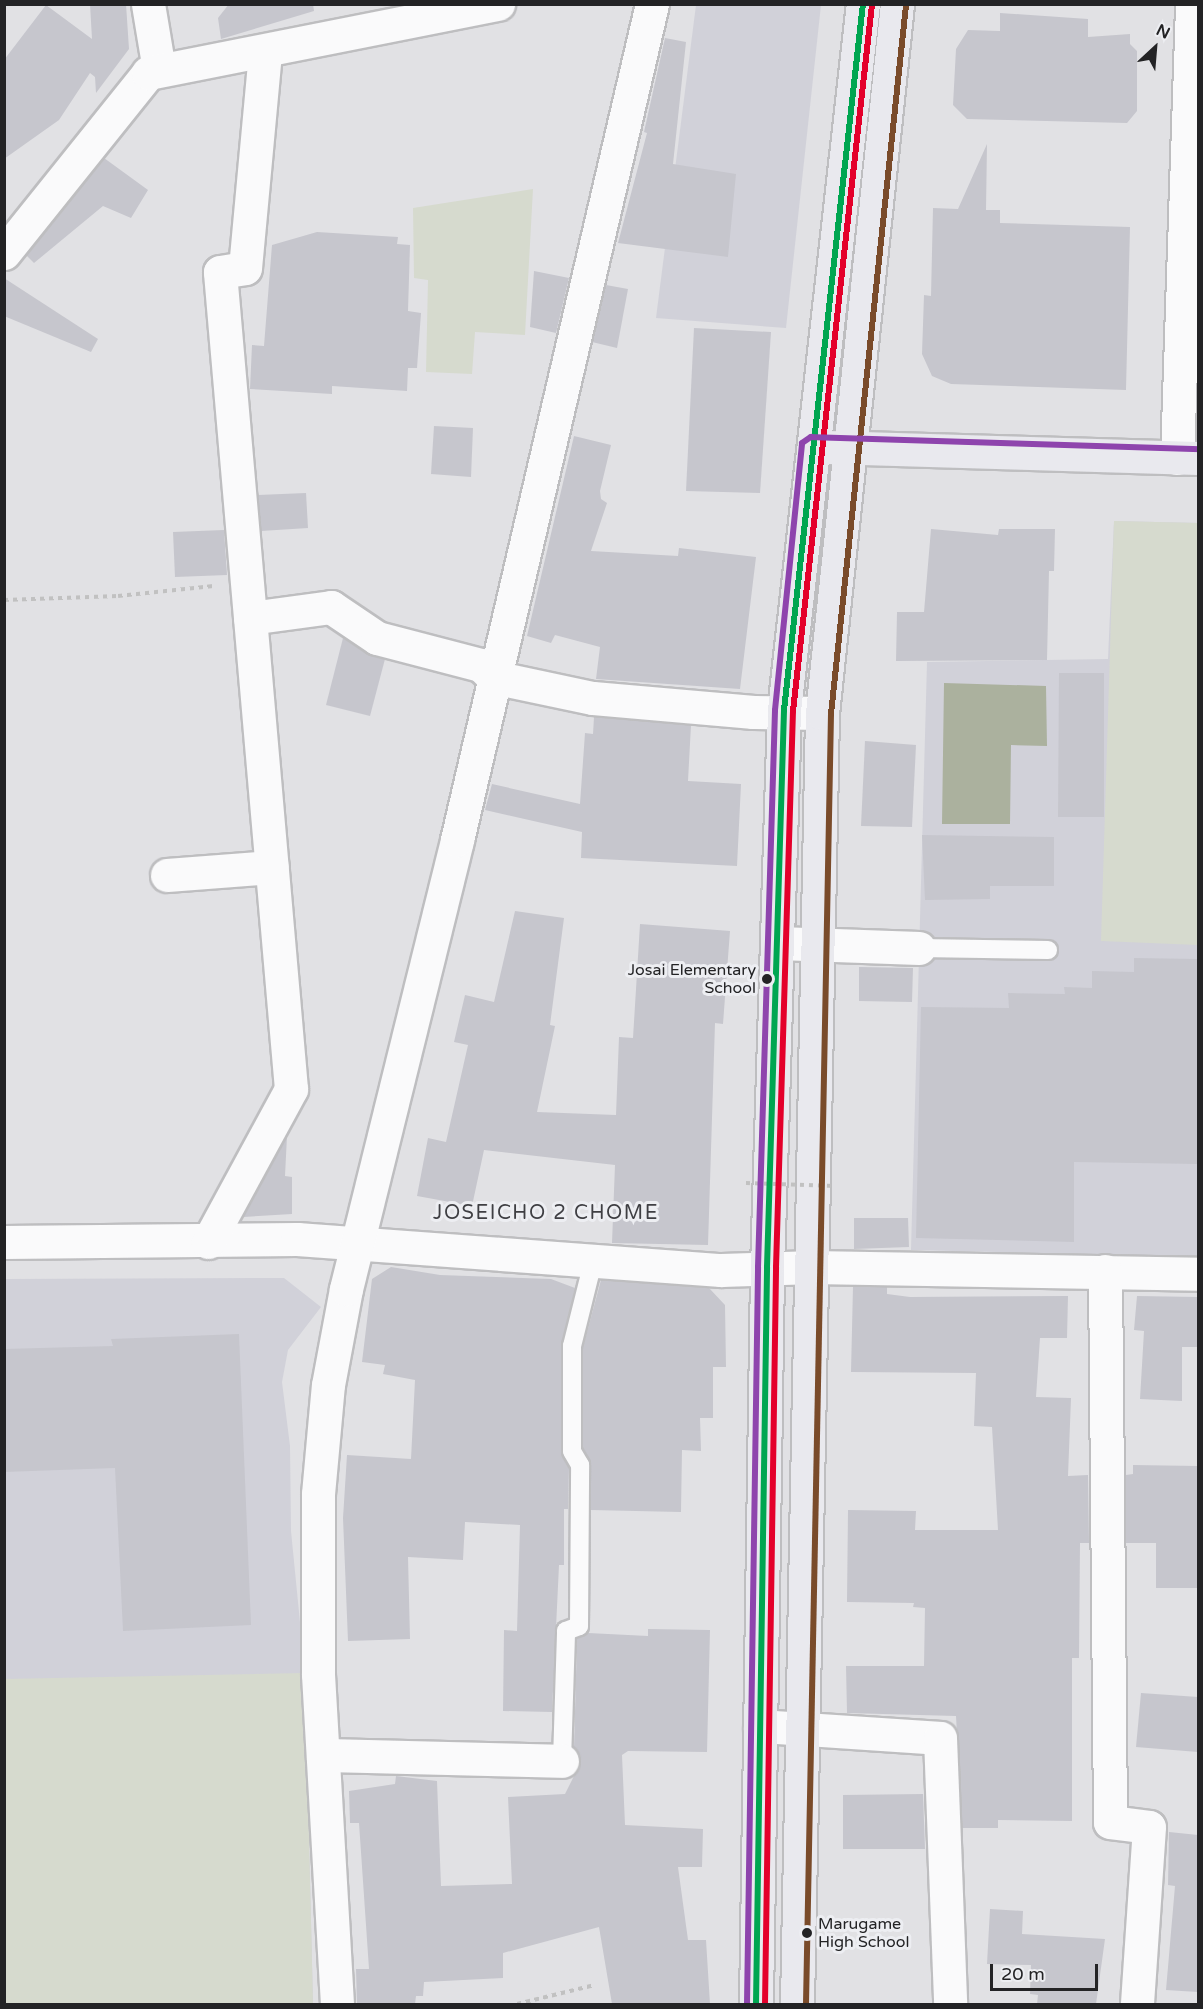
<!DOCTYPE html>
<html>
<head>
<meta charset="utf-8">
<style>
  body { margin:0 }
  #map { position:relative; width:1203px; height:2009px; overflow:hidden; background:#e1e1e4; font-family:"Varela Round",sans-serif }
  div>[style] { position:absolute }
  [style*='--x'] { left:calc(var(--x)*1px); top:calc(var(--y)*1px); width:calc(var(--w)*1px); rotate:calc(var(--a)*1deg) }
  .built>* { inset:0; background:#d1d1d9 }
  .green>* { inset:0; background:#d6dace }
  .water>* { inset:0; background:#abb19e }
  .building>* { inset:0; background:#c6c6cd }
  .path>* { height:4px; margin-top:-2px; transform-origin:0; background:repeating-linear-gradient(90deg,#c1c1c1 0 4.5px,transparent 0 9px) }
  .roads { filter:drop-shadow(2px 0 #bebec0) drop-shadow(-2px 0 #bebec0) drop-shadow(0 2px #bebec0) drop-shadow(0 -2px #bebec0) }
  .service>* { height:18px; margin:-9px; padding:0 9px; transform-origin:9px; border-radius:9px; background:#fafafb }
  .minor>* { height:33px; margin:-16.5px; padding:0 16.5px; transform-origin:16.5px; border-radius:16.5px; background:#fafafb }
  .primary>* { height:33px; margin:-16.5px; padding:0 16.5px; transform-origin:16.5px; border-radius:16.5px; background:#e9e9ee }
  .path-bridge>* { height:4px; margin-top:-2px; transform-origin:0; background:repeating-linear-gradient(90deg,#c1c1c1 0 4.5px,transparent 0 9px) }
  .bus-1>* { height:6px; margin:-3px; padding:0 3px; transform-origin:3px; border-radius:3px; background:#00a651 }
  .bus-2>* { height:6px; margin:-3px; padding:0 3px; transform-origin:3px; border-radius:3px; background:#e4002b }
  .bus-3>* { height:6px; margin:-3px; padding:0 3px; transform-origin:3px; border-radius:3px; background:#7a4b2a }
  .bus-4>* { height:6px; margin:-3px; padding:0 3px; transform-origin:3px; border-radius:3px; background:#8e44ad }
  .dots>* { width:16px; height:16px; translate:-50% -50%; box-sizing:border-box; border:3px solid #edeef2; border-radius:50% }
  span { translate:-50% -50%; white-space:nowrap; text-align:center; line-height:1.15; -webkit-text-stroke:6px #edeef2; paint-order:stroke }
  .bus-label { font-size:16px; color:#232325 }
  .right { translate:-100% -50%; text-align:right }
  .left { translate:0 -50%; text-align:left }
  .neighbourhood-label { font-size:20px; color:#3f3f43; letter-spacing:1.5px }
  .frame { position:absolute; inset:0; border:6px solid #232325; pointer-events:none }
  .north { position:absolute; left:1125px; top:18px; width:60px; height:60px; -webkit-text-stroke:4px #edeef2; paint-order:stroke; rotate:26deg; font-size:16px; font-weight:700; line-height:24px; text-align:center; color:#232325 }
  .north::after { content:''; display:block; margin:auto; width:21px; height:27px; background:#232325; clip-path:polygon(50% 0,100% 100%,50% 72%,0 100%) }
  .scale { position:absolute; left:990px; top:1964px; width:108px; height:27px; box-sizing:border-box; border:3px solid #232325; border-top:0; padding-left:8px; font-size:18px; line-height:21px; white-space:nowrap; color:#232325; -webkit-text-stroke:4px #edeef2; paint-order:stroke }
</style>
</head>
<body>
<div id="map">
  <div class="built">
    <div style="clip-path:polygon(696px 5px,821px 5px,786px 328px,656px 318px)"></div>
    <div style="clip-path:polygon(1114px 521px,1198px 523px,1198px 1257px,911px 1250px,927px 662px,1108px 659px)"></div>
    <div style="clip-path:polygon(284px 1278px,321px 1307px,288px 1350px,282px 1382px,290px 1446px,291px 1531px,305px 1673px,313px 2004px,5px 2004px,4px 1279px)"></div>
  </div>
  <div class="green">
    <div style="clip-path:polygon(533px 189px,525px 335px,475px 332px,472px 374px,426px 372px,428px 280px,414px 278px,413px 208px)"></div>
    <div style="clip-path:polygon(1114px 521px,1198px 523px,1198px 945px,1101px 941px)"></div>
    <div style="clip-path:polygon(305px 1673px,313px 2004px,5px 2004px,4px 1679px)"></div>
  </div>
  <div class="water">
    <div style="clip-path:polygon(944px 683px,1046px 686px,1047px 746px,1011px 745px,1010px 824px,942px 824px)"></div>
  </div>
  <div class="building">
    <div style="clip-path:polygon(90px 4px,126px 4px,129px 49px,96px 93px,95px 77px,90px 73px,59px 120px,4px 159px,4px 60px,46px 5px,92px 39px)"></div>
    <div style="clip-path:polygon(229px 4px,313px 4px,314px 11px,221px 39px,218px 18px)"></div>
    <div style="clip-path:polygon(1000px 13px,1088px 19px,1088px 37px,1130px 34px,1130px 44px,1137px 51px,1137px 111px,1127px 123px,967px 119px,953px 105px,956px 49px,968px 30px,1000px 31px)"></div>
    <div style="clip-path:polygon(665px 38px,686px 42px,673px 164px,736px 174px,728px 257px,618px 243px,647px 133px,644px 132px)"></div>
    <div style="clip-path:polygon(987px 144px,986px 210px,1000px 210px,1000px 223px,1130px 227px,1126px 390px,951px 384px,932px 376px,922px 354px,924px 295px,931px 296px,933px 208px,958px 209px)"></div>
    <div style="clip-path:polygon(104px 158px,148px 190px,131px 218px,103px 206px,34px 263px,26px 255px)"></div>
    <div style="clip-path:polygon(317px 232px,398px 237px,397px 244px,410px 245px,408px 311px,421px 313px,417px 368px,408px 368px,407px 391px,332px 386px,332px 394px,250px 389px,252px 345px,264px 346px,272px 245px)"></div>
    <div style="clip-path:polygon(534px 271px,569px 278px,556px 333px,530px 327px)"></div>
    <div style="clip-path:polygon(4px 278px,98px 339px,91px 352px,4px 316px)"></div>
    <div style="clip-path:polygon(606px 285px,628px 289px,617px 348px,592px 342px)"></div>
    <div style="clip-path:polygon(694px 328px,771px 332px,760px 493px,686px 491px)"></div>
    <div style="clip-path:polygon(434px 426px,473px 428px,471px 477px,431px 474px)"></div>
    <div style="clip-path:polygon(574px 436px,611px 445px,600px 491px,601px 499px,607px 503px,591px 551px,678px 556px,679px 548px,756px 557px,740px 689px,596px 679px,600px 647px,555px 635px,551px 643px,527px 636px)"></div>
    <div style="clip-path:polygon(306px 493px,308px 528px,261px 531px,258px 495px)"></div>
    <div style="clip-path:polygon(931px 529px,998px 535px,999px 529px,1055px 529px,1054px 571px,1049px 571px,1047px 660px,896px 661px,897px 612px,924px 612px)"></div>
    <div style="clip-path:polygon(224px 530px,227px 575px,175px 577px,173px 532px)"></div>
    <div style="clip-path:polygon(343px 638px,385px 659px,370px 716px,326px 705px)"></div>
    <div style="clip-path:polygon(1059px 673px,1104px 673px,1104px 817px,1058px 817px)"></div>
    <div style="clip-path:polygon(594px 717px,691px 725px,688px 781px,741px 784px,737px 866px,581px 858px,582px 832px,485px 810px,492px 784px,580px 804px,585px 733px,593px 734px)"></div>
    <div style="clip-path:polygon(865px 741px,916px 745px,912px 827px,861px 826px)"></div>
    <div style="clip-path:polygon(922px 835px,1054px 837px,1054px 886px,990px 886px,990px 899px,925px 900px)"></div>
    <div style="clip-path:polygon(515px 911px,564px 918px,550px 1025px,555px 1026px,537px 1112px,616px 1115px,619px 1037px,633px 1038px,640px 924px,730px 931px,723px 1024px,715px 1023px,708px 1245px,612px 1243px,615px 1165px,484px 1150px,472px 1206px,417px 1196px,428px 1138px,446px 1142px,468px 1045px,454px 1042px,465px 995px,494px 1002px)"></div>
    <div style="clip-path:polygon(1134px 958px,1198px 959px,1198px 1164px,1074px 1162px,1074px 1242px,916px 1238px,921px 1007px,1009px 1008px,1008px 993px,1065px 994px,1064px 987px,1092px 988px,1092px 971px,1134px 972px)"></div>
    <div style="clip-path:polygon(859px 967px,913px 968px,912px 1002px,859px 1001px)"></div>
    <div style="clip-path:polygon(287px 1136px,285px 1176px,292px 1177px,292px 1214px,243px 1217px)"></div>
    <div style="clip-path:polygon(854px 1218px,908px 1218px,909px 1247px,854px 1249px)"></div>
    <div style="clip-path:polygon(391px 1267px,440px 1275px,551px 1279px,575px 1288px,561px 1346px,561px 1451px,569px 1468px,568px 1509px,564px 1509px,564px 1565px,559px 1565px,552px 1712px,503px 1711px,504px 1630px,517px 1631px,520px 1525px,465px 1522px,463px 1560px,408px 1557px,410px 1639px,348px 1641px,343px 1518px,347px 1455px,411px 1459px,415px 1380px,383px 1374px,385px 1365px,362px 1362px,372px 1279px)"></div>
    <div style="clip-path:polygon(601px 1280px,709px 1288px,725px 1305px,726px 1367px,713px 1367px,713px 1418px,700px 1418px,701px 1451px,682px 1450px,681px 1512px,591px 1510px,591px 1465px,583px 1448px,583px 1347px)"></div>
    <div style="clip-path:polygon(853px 1286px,887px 1287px,887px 1294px,910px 1297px,1068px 1296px,1067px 1338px,1040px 1338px,1036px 1397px,1071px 1398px,1068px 1476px,1088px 1475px,1089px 1543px,1080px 1543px,1079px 1658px,1072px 1658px,1072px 1821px,998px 1820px,998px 1828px,962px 1828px,956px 1716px,847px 1713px,846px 1666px,924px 1666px,925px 1608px,913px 1607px,914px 1603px,847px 1602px,848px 1510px,916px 1511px,915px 1530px,998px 1530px,992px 1427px,974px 1426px,976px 1373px,851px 1372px)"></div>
    <div style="clip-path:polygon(1137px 1296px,1198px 1297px,1198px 1347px,1182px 1347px,1182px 1401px,1140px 1399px,1144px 1331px,1134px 1330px)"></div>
    <div style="clip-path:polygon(239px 1334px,251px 1625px,123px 1631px,115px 1468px,4px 1472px,4px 1349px,113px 1346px,111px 1339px)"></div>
    <div style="clip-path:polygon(1133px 1465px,1198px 1466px,1198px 1588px,1156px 1588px,1156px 1543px,1126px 1543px,1126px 1475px,1133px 1474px)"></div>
    <div style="clip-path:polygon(648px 1629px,710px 1630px,707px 1752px,628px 1751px,622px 1755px,625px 1825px,703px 1829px,702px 1867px,678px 1867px,688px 1940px,706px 1940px,710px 2004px,612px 2004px,599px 1927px,503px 1953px,503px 1978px,424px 1982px,423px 1996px,416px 1996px,415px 2004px,357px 2004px,356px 1969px,369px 1969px,359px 1823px,350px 1823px,349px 1791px,395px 1784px,396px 1776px,437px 1781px,441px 1886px,512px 1884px,508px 1797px,565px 1794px,581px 1762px,574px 1747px,577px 1639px,588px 1633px,648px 1636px)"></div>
    <div style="clip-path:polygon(1141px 1693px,1198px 1697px,1198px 1752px,1136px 1747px)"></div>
    <div style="clip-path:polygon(923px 1794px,925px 1849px,843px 1849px,843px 1795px)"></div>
    <div style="clip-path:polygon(1169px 1832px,1198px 1835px,1198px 1992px,1166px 1990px,1175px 1886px,1168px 1885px)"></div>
    <div style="clip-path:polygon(990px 1909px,1023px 1911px,1022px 1934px,1105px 1939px,1096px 2004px,1037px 2004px,1038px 1995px,1030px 1994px,1031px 1965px,987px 1964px)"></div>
  </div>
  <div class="path">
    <div style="--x:4;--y:600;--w:114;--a:-2"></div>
    <div style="--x:118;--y:596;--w:96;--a:-6"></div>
    <div style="--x:517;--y:2004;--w:80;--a:-13.7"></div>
  </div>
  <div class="roads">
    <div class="service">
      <div style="--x:919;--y:948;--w:129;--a:0.9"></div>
      <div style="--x:562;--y:1761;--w:130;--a:-88.2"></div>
      <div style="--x:566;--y:1631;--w:14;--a:-21"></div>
      <div style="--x:579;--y:1626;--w:161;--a:-89.6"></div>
      <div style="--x:580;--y:1465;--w:16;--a:-120"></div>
      <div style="--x:572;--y:1451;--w:105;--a:-90"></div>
      <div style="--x:572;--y:1346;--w:87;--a:-76"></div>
    </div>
    <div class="minor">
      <div style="--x:148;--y:4;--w:67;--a:80.5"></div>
      <div style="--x:4;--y:253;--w:231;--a:-51.3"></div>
      <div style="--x:148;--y:73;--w:357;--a:-11.2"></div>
      <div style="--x:1177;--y:458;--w:454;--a:-88.1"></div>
      <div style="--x:250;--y:618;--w:82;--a:-7.7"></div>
      <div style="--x:331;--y:607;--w:55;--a:34"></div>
      <div style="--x:377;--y:638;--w:107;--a:14.6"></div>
      <div style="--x:481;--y:665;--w:17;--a:45"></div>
      <div style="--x:493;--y:677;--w:102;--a:11.9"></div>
      <div style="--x:593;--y:698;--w:161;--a:5"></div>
      <div style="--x:753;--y:712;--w:69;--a:0.8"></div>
      <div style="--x:167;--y:875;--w:105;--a:-4.4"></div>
      <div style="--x:778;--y:943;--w:141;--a:2"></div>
      <div style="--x:4;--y:1242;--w:293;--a:-0.6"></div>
      <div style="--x:297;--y:1239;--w:425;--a:4.2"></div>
      <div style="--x:721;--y:1270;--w:93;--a:-1.8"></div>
      <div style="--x:814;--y:1267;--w:384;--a:1"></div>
      <div style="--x:208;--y:1242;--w:174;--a:-61.5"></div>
      <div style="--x:291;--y:1089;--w:820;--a:-94.97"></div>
      <div style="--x:220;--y:272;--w:25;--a:-9"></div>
      <div style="--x:245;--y:268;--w:218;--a:-84.7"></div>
      <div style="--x:1105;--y:1271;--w:551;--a:89.48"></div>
      <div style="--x:1110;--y:1822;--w:39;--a:7"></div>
      <div style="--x:1149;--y:1827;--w:177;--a:93.9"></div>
      <div style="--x:760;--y:1726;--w:180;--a:3.8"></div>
      <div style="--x:940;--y:1738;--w:266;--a:87.8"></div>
      <div style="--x:323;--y:1755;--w:239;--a:1.4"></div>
      <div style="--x:337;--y:2004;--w:331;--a:-93.3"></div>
      <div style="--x:318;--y:1674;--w:180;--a:-90"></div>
      <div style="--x:318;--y:1494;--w:109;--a:-84.8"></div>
      <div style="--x:328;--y:1385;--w:98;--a:-79.4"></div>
      <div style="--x:346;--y:1289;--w:463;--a:-76.1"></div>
      <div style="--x:457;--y:840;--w:858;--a:-76.87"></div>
    </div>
    <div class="primary">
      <div style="--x:828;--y:447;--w:370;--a:1.7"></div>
      <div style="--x:756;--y:2004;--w:737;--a:-89.14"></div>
      <div style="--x:767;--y:1267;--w:557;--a:-88.25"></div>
      <div style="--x:784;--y:710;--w:710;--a:-83.62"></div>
      <div style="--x:797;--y:2004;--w:1291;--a:-88.89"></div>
      <div style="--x:822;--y:713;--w:713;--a:-83.96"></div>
    </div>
  </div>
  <div class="path-bridge">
    <div style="--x:746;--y:1183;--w:90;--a:1.9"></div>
  </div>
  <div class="bus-1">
    <div style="--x:756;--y:2004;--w:737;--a:-89.14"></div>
    <div style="--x:767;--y:1267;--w:557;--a:-88.25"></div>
    <div style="--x:784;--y:710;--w:710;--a:-83.62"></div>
  </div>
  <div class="bus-2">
    <div style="--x:765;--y:2004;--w:737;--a:-89.14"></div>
    <div style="--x:776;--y:1267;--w:556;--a:-88.25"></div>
    <div style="--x:793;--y:711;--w:710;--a:-83.62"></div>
  </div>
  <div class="bus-3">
    <div style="--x:806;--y:2004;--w:1290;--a:-88.89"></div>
    <div style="--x:831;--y:714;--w:713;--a:-83.96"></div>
  </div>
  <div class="bus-4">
    <div style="--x:747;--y:2004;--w:737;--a:-89.14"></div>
    <div style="--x:758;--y:1267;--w:557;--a:-88.25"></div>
    <div style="--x:775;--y:710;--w:268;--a:-84.2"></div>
    <div style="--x:802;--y:443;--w:11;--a:-34"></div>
    <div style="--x:811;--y:437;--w:387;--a:1.8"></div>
  </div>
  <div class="dots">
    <div style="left:767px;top:979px;background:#232325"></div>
    <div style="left:807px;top:1933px;background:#232325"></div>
  </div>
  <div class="bus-label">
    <span class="right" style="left:756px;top:979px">Josai Elementary<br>School</span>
    <span class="left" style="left:818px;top:1933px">Marugame<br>High School</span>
  </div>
  <div class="neighbourhood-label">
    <span style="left:546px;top:1213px">JOSEICHO 2 CHOME</span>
  </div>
  <div class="frame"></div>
  <div class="north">N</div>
  <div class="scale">20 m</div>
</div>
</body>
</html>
